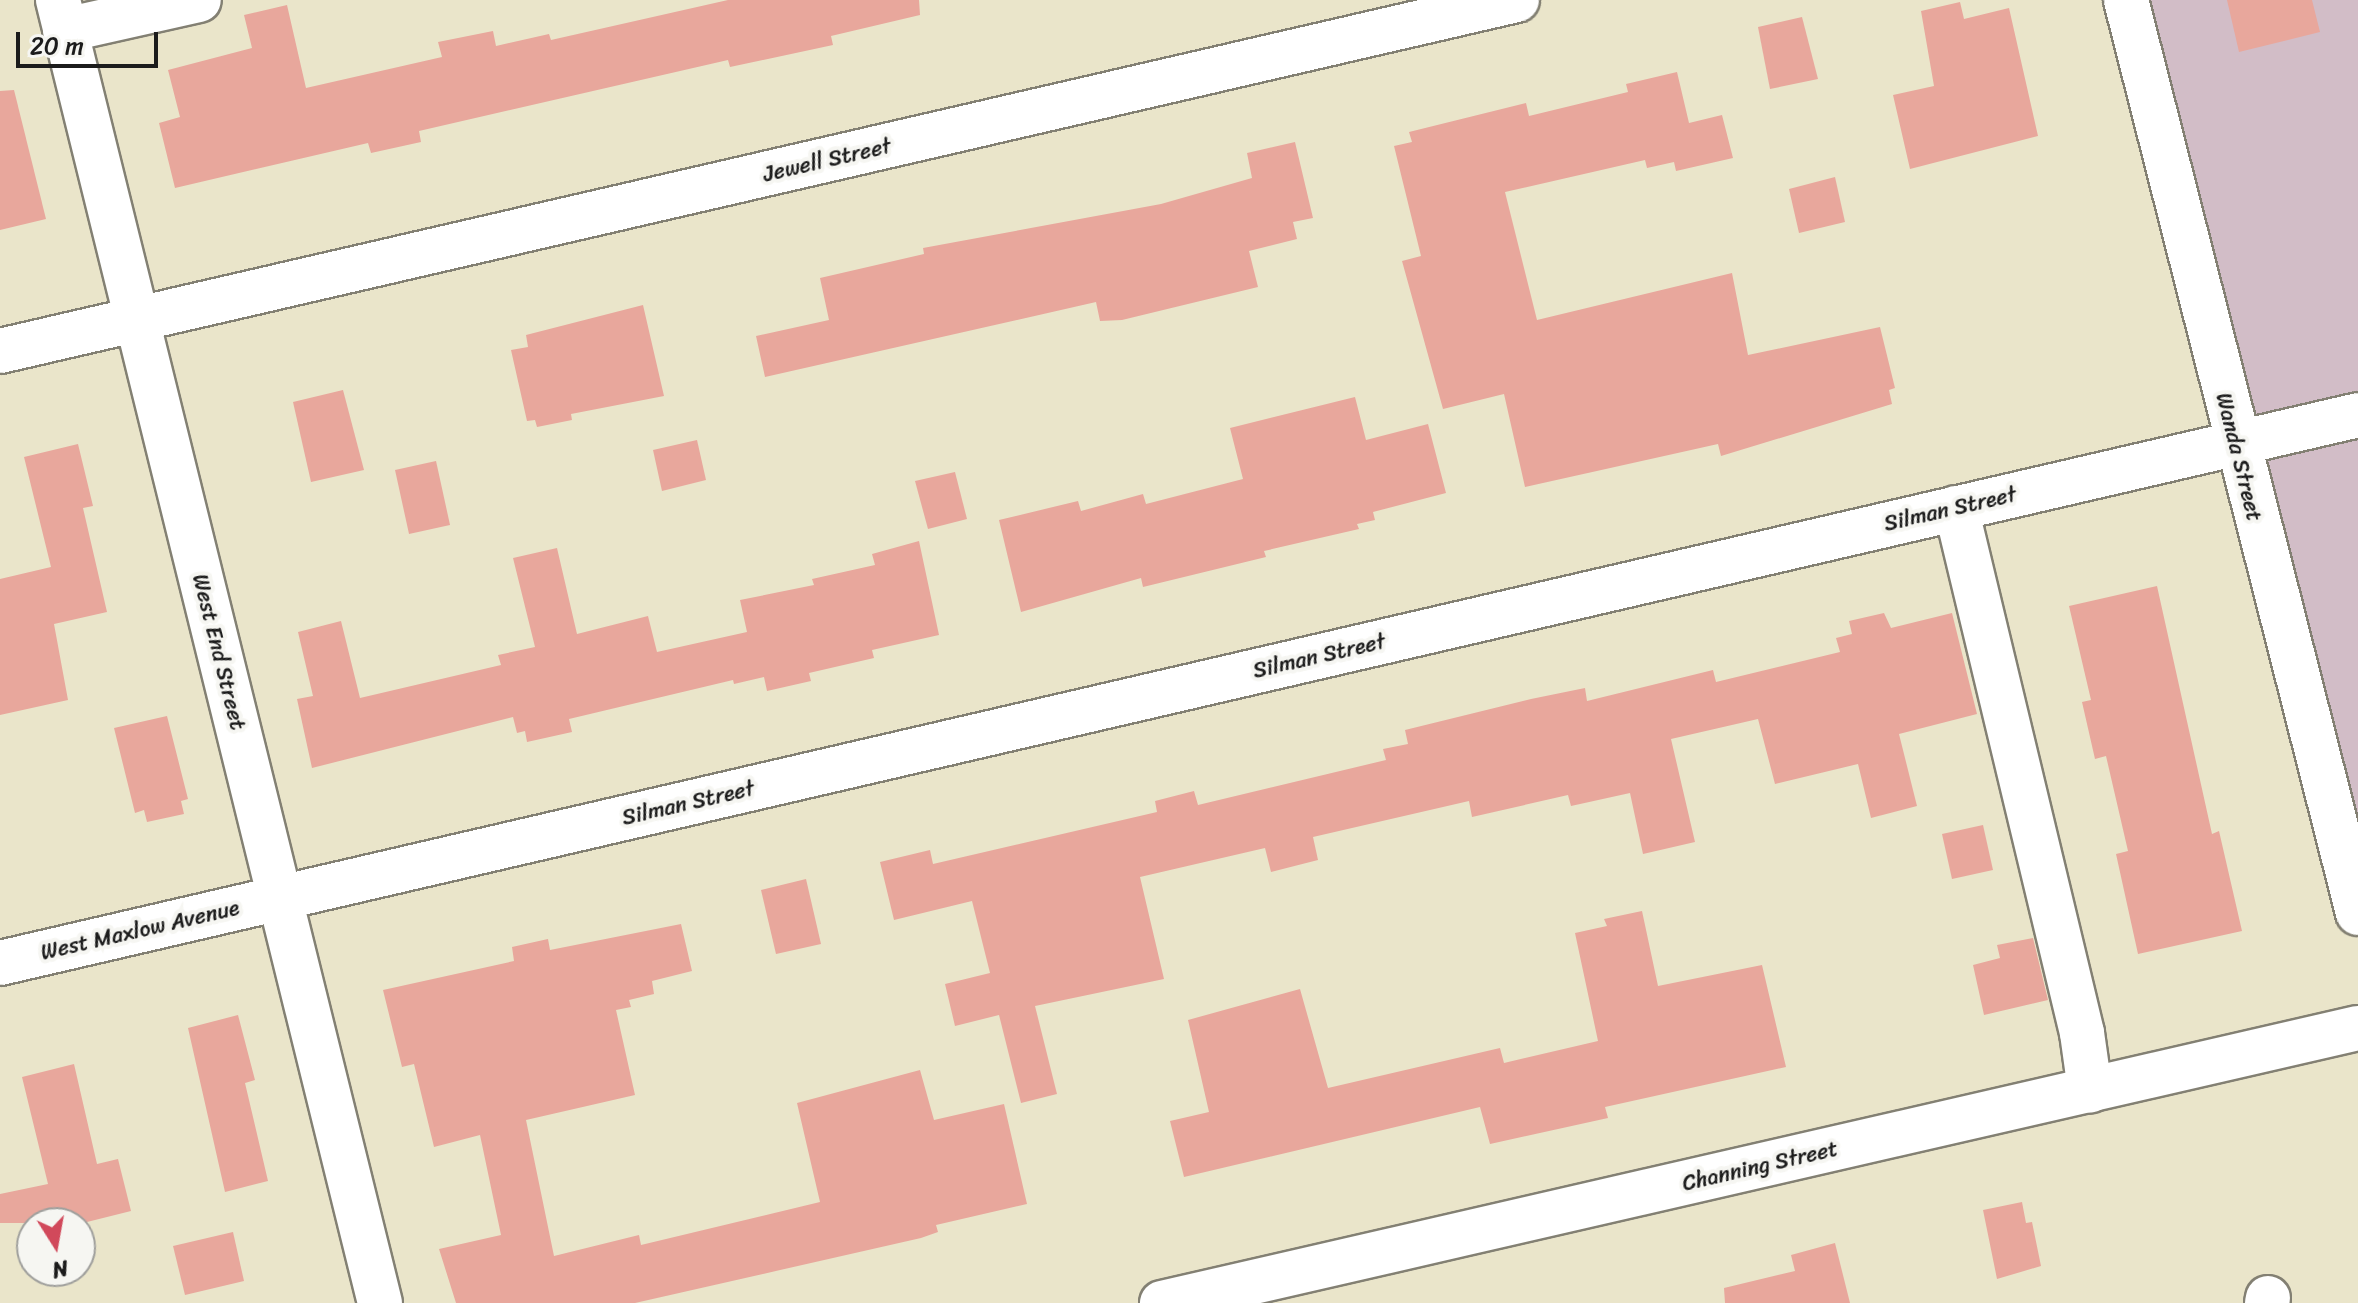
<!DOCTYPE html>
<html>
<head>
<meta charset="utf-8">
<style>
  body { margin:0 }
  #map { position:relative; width:2358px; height:1303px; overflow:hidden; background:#eae5ca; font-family:Sriracha,sans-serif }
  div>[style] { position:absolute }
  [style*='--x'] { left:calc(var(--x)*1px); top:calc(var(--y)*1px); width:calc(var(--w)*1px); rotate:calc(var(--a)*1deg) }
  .industrial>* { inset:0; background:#d2bdc7 }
  .building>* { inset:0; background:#e8a79c }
  .roads { filter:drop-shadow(2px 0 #838073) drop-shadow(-2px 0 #838073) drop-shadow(0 2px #838073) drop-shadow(0 -2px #838073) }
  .minor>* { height:44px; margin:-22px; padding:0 22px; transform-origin:22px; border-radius:22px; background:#fff }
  span { translate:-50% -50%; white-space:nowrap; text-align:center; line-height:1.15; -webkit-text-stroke:8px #f6f6f2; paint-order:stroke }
  .street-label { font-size:22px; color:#1c1c1c }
  .north { position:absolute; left:16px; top:1207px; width:80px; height:80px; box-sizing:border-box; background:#f6f6f2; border:2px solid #9f9f9c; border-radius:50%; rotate:169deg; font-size:22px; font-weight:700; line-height:32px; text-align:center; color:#1c1c1c }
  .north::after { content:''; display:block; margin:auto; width:28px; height:36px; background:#d1495b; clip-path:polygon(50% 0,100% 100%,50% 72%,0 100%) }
  .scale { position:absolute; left:16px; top:32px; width:142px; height:36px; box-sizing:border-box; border:4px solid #1c1c1c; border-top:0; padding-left:10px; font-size:24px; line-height:28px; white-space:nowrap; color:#1c1c1c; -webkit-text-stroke:6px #f6f6f2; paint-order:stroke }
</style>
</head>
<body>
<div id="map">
  <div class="industrial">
    <div style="clip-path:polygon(2149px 0,2358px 0,2358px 843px,2255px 418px)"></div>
  </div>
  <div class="building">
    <div style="clip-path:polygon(728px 0,919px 0,920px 15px,831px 36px,833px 45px,730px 67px,728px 60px,419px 131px,421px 142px,371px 153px,368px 143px,175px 188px,159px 123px,180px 117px,168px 70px,252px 48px,244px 15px,287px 5px,306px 88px,442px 57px,438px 42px,493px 31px,496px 46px,549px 34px,551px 40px)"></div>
    <div style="clip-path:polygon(2227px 0,2312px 0,2320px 32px,2239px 52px)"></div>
    <div style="clip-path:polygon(1960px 2px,1964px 19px,2009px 8px,2038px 136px,1910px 169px,1893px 95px,1934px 86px,1921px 11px)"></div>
    <div style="clip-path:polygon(1802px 17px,1818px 79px,1770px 89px,1758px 27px)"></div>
    <div style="clip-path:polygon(1677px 72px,1689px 123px,1722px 115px,1733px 158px,1676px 171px,1674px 162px,1647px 168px,1645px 160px,1505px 192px,1537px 320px,1732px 273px,1748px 355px,1880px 327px,1895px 388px,1889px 390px,1892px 404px,1721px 456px,1718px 444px,1525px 487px,1504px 394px,1443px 409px,1402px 261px,1421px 256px,1394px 146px,1412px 142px,1409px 132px,1526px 103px,1529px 116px,1628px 92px,1626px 84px)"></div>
    <div style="clip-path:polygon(14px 90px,46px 219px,0 230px,0 91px)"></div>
    <div style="clip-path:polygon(1295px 142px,1313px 218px,1293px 222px,1297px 239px,1249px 251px,1258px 287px,1122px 320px,1100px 321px,1096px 302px,765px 377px,756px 336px,829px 320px,820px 278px,924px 254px,923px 248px,1161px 204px,1252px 178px,1247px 153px)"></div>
    <div style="clip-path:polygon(1835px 177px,1845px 222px,1799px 233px,1789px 189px)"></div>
    <div style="clip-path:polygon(643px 305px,664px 396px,571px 414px,572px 420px,537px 427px,535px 420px,527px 421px,511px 350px,528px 347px,526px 335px)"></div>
    <div style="clip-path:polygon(343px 390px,364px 470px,311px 482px,293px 402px)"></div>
    <div style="clip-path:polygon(1355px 397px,1366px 440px,1428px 424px,1446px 493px,1373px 512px,1375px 520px,1357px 524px,1359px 529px,1264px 551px,1266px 557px,1143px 587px,1141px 578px,1021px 612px,999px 520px,1078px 501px,1081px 511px,1143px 494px,1146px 504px,1243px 479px,1230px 428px)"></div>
    <div style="clip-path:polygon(697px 440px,706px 480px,662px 491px,653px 450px)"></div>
    <div style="clip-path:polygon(78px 444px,93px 506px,83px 508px,107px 612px,54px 624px,68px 700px,0 715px,0 579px,51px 567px,24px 457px)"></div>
    <div style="clip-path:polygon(436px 461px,450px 525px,409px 534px,395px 470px)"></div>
    <div style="clip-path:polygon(955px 472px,967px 519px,928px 529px,915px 481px)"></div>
    <div style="clip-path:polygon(919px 541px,939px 635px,872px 650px,874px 658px,809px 673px,811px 681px,767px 691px,764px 677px,734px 684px,733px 680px,569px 719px,572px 732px,527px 742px,525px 731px,517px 733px,513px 717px,312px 768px,297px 699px,313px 696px,298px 632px,341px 621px,360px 698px,501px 665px,498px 655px,535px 647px,513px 558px,557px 548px,577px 634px,648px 616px,657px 652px,747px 632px,740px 600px,814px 585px,812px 579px,875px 565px,872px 554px)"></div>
    <div style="clip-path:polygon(2157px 586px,2212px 834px,2219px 831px,2242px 931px,2138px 954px,2116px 854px,2128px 851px,2106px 756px,2095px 759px,2082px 702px,2091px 700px,2069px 606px)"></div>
    <div style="clip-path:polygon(1884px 613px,1891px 628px,1952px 613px,1977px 714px,1899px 734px,1917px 806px,1871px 818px,1858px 764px,1775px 784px,1758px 719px,1671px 739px,1695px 842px,1643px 854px,1630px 793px,1571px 806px,1568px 795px,1472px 817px,1469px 801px,1313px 837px,1318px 860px,1271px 872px,1265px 848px,1140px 877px,1164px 979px,1035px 1006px,1057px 1094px,1021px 1103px,999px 1015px,955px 1026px,945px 984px,990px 973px,972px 901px,894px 920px,880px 862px,930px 850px,933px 864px,1157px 812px,1155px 801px,1194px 791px,1198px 805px,1386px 760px,1383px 749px,1408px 744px,1405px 730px,1531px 699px,1585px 688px,1587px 701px,1713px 670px,1716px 682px,1840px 652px,1836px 638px,1852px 634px,1849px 621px)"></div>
    <div style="clip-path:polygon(167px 716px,188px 799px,181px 801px,184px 814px,147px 822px,144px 810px,135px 813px,114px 728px)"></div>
    <div style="clip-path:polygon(1983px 825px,1993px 870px,1952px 879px,1942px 834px)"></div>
    <div style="clip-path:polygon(806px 879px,821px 944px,776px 954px,761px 890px)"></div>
    <div style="clip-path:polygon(1642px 911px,1658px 986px,1762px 965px,1786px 1067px,1605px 1107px,1608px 1118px,1490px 1144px,1480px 1107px,1184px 1177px,1170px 1121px,1209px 1112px,1188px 1020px,1300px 989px,1328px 1088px,1500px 1048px,1504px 1063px,1598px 1041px,1575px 933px,1607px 926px,1604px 919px)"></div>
    <div style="clip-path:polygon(681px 924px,692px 971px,652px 981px,654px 994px,629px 1000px,631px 1007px,616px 1010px,635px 1095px,526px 1120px,554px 1256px,639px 1235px,641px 1245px,820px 1202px,797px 1103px,920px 1070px,934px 1120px,1004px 1104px,1027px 1204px,936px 1225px,938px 1232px,921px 1238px,635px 1303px,456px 1303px,439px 1249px,501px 1235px,480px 1135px,434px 1147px,414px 1064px,402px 1067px,383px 990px,514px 961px,512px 947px,548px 939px,550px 950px)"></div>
    <div style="clip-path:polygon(2033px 938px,2048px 1000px,1984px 1015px,1973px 965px,2000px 958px,1997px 945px)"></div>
    <div style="clip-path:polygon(238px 1015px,255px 1080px,245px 1083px,268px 1181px,225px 1192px,188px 1028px)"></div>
    <div style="clip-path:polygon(74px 1064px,97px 1164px,118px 1159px,131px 1211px,83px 1223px,0 1223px,0 1194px,48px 1184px,22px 1077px)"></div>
    <div style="clip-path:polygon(2022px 1202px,2026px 1223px,2032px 1222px,2041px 1266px,1997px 1279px,1983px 1210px)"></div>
    <div style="clip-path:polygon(233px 1232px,244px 1281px,185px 1295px,173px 1246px)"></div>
    <div style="clip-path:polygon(1835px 1243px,1850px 1303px,1725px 1303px,1724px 1288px,1795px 1271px,1791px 1255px)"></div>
  </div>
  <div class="roads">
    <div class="minor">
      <div style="--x:58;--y:0;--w:1342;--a:76.12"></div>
      <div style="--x:2126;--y:0;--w:942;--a:75.74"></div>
      <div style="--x:65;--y:30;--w:137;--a:-12.6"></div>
      <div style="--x:0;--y:351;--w:1557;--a:-13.03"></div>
      <div style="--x:1956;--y:508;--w:540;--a:76.5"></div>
      <div style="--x:2082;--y:1033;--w:58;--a:82"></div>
      <div style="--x:0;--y:963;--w:2421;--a:-13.08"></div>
      <div style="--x:1162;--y:1303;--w:1227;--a:-12.95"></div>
      <div style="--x:2267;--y:1303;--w:5;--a:-79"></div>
    </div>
  </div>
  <div class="street-label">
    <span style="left:827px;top:160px;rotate:-13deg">Jewell Street</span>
    <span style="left:2239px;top:457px;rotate:76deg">Wanda Street</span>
    <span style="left:1950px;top:509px;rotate:-13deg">Silman Street</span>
    <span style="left:219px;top:652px;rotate:76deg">West End Street</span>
    <span style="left:1319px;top:656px;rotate:-13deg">Silman Street</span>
    <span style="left:688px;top:803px;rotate:-13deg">Silman Street</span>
    <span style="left:140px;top:930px;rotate:-13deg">West Maxlow Avenue</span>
    <span style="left:1760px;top:1166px;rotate:-13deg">Channing Street</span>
  </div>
  <div class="north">N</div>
  <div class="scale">20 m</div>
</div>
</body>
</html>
